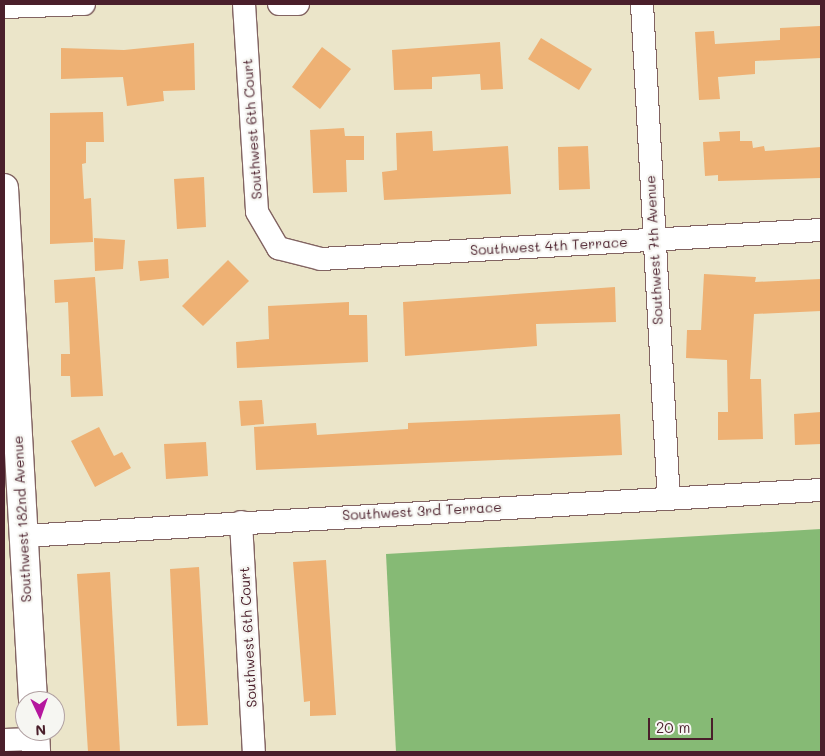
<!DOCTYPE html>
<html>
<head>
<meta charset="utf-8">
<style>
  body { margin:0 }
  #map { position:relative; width:825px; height:756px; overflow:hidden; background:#ebe5c9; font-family:Mali,sans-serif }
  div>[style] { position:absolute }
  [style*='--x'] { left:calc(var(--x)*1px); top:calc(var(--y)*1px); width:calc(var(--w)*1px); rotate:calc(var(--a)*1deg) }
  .forest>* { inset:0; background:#86ba75 }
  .building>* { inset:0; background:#eeb174 }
  .roads { filter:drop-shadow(1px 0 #826462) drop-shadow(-1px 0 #826462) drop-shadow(0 1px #826462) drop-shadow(0 -1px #826462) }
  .minor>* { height:22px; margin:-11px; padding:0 11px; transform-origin:11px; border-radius:11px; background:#fff }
  .tertiary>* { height:28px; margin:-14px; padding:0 14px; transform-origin:14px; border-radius:14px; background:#fff }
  span { translate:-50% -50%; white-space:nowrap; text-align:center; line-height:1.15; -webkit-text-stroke:4.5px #f6f6f2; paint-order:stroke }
  .street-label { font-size:14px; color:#4a1f2b }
  .frame { position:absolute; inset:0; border:5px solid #4a1f2b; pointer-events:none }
  .north { position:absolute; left:15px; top:691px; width:50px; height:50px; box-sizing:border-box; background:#f6f6f2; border:1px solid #b1a0a2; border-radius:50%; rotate:177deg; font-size:14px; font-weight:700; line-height:20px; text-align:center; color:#4a1f2b }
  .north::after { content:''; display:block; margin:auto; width:18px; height:22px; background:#b5179e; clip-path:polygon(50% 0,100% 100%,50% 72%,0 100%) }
  .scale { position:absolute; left:648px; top:718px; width:65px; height:22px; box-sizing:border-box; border:2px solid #4a1f2b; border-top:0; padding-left:6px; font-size:15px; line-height:18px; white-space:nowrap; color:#4a1f2b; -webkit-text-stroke:4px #f6f6f2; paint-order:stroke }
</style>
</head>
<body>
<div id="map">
  <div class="forest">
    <div style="clip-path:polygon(821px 529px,821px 752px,396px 752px,386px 554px)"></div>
  </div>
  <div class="building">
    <div style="clip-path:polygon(820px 26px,821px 58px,755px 61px,755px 74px,718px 77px,720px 99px,699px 100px,695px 32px,714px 31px,715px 44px,780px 40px,780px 28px)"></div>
    <div style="clip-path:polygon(541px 38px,592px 69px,579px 90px,528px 59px)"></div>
    <div style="clip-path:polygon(500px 42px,503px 89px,481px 90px,480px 74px,432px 77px,432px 89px,394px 90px,392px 50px)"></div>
    <div style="clip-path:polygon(194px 43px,195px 90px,163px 91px,164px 101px,127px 106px,123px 77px,61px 79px,61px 48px,124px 50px)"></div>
    <div style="clip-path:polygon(322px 47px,351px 69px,320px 109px,292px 87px)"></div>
    <div style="clip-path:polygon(103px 112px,104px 142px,86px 142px,86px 163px,82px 164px,84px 199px,91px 198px,93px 242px,50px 244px,50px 113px)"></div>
    <div style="clip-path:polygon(344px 128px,345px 136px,364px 136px,364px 160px,346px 160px,347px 192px,313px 193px,310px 130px)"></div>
    <div style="clip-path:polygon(432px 131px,433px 151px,508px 146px,511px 194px,384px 200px,382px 172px,397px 170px,396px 133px)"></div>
    <div style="clip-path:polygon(740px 131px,740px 141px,752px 141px,753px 148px,764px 146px,765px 151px,821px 147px,821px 178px,718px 181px,718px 175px,705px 176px,703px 142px,720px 141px,719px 132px)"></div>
    <div style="clip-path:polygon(588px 146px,590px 189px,559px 190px,558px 147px)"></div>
    <div style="clip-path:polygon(204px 177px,206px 227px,177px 229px,174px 179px)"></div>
    <div style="clip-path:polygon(94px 238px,125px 240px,123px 269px,95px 271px)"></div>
    <div style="clip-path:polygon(168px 259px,169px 278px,140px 281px,138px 261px)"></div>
    <div style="clip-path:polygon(228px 260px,249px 281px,203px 326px,182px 306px)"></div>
    <div style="clip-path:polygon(704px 274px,756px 277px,755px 282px,821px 279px,821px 311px,754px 314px,750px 379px,761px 379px,763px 439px,718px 440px,718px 412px,728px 412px,727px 360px,686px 358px,687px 330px,701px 330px)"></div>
    <div style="clip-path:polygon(95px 277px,103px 396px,71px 397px,70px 376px,61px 376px,61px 354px,70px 354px,68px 302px,55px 303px,54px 280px)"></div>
    <div style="clip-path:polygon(615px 287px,616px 322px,536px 324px,537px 346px,405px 356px,403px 302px)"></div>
    <div style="clip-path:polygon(349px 302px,349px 315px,367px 315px,368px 362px,237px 368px,236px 342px,269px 339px,268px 306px)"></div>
    <div style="clip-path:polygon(262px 400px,264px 424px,241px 426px,239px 401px)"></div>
    <div style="clip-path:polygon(821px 412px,821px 444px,795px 445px,794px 414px)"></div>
    <div style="clip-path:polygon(620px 414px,622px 455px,256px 470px,254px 427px,316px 423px,317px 435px,408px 429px,408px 423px)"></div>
    <div style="clip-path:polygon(99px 427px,114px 456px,122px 452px,131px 468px,95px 487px,71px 441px)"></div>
    <div style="clip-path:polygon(206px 442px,208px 476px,166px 479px,164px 444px)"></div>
    <div style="clip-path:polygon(326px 560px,336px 715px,310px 716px,310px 701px,304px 702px,293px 562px)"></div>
    <div style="clip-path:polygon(199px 567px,208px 725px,177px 726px,170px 569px)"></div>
    <div style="clip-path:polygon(110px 572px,120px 752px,88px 752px,77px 574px)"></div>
  </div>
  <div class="roads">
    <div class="minor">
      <div style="--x:244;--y:4;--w:208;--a:86.4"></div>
      <div style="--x:257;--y:212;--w:42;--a:59.7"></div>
      <div style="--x:278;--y:248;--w:44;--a:14.3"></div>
      <div style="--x:321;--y:259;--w:501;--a:-3.32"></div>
      <div style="--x:279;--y:4;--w:19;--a:0"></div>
      <div style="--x:642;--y:4;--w:494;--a:86.9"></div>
      <div style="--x:4;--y:7;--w:80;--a:-2.1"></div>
      <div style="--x:241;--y:522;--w:230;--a:86.8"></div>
      <div style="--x:23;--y:536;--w:799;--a:-3.3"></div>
      <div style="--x:4;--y:740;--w:31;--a:-2"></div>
    </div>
    <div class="tertiary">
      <div style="--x:4;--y:188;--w:514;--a:86.76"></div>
      <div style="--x:35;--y:731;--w:21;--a:87"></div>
    </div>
  </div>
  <div class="street-label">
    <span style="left:252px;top:129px;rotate:-94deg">Southwest 6th Court</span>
    <span style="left:549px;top:246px;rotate:-3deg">Southwest 4th Terrace</span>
    <span style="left:654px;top:250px;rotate:-93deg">Southwest 7th Avenue</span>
    <span style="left:422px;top:511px;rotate:-3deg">Southwest 3rd Terrace</span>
    <span style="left:22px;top:519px;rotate:-93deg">Southwest 182nd Avenue</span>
    <span style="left:248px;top:637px;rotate:-93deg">Southwest 6th Court</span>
  </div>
  <div class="frame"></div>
  <div class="north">N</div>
  <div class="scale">20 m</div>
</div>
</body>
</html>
